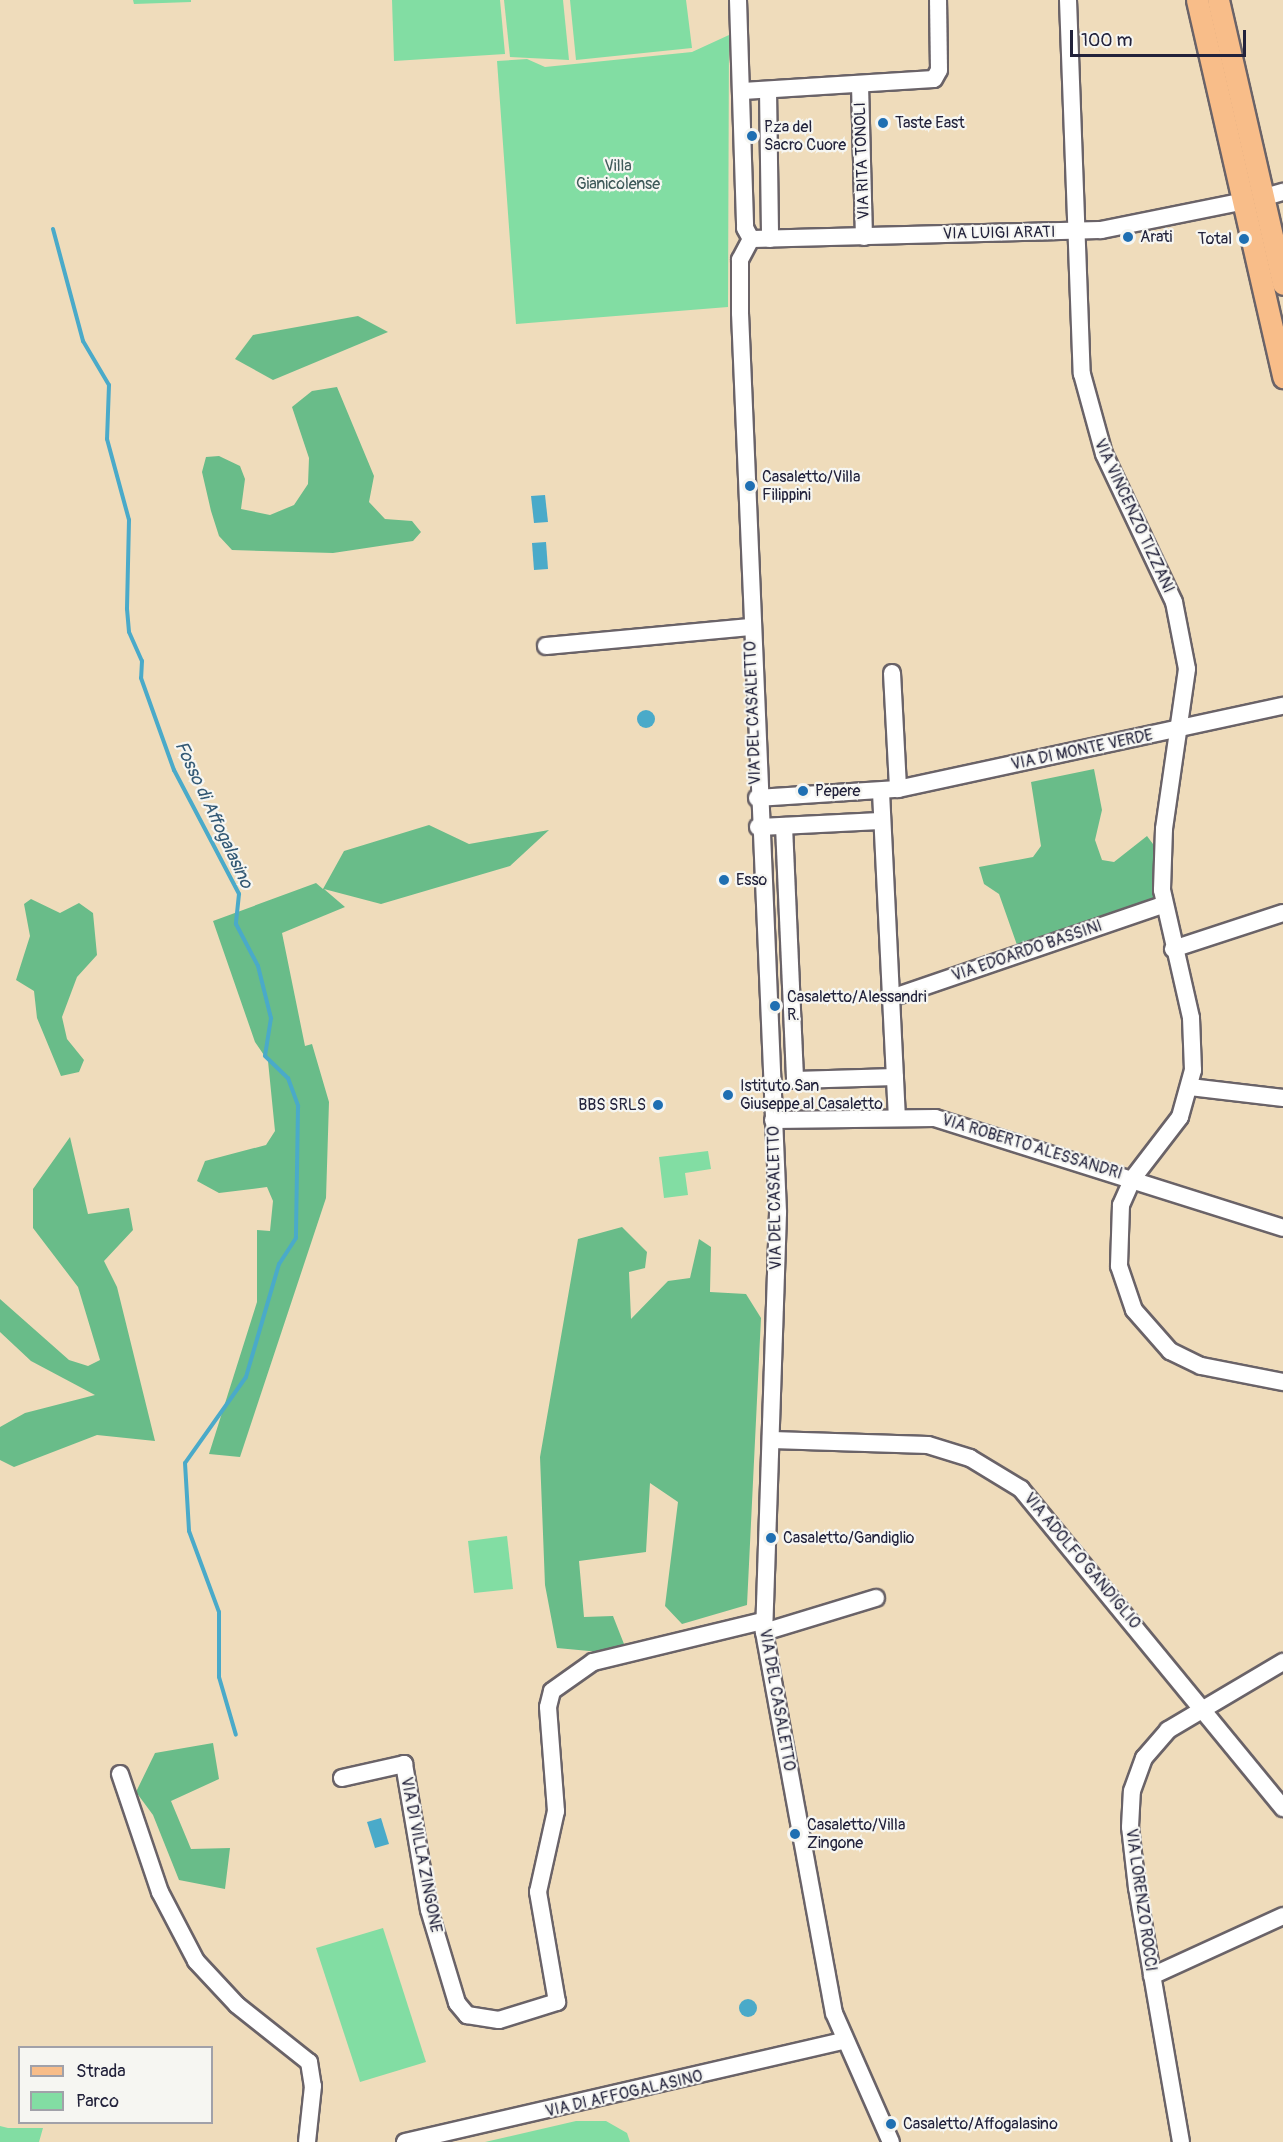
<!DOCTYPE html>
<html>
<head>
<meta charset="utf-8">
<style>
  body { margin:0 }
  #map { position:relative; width:1283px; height:2142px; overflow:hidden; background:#efdcbb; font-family:Pangolin,sans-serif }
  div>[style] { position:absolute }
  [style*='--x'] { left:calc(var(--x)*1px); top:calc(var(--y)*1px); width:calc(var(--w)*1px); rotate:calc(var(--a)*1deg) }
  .green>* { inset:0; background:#82dda3 }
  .forest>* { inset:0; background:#69bc89 }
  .water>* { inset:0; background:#4aaac9 }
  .round { border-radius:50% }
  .stream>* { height:4px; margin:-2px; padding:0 2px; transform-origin:2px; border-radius:2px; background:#4aaac9 }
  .roads { filter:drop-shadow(2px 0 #6a6368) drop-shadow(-2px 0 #6a6368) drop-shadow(0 2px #6a6368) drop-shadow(0 -2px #6a6368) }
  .minor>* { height:16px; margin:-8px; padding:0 8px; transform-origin:8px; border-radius:8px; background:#fff }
  .major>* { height:21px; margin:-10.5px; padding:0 10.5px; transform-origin:10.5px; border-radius:10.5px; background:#f8bd89 }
  .dots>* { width:16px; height:16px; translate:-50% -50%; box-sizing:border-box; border:3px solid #f6f6f2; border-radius:50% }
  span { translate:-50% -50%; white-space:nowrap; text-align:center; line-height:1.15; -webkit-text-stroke:4.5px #f6f6f2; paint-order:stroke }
  .poi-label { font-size:16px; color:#22223b }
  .left { translate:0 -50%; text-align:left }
  .right { translate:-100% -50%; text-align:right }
  .street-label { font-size:16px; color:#22223b }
  .park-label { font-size:16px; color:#3f5a5a }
  .water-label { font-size:18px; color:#325874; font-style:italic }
  .legend { position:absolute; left:18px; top:2046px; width:195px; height:78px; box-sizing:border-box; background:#f6f6f2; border:2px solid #a1a1a9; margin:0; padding:8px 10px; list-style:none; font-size:18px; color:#22223b }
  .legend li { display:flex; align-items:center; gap:12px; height:30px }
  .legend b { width:30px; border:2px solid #a1a1a9 }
  .scale { position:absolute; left:1070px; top:30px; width:176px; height:27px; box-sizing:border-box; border:3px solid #22223b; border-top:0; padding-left:8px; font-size:18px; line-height:21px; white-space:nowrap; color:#22223b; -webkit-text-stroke:4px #f6f6f2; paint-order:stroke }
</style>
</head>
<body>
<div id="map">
  <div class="green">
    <div style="clip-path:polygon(133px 0,191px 0,191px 2px,134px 4px)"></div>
    <div style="clip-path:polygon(392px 0,500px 0,505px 54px,394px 61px)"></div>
    <div style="clip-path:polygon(504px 0,563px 0,569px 60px,510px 57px)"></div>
    <div style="clip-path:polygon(570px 0,686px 0,692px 48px,576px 60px)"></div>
    <div style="clip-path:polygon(729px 35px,728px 307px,516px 324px,497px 61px,527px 59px,545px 67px,692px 52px)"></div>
    <div style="clip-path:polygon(708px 1151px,711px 1169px,685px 1173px,688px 1195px,664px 1198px,659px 1157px)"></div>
    <div style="clip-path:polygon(507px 1536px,513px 1589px,474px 1593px,468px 1541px)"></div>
    <div style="clip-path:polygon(383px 1928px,426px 2062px,360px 2082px,316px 1948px)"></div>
    <div style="clip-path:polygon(576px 2121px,606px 2121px,627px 2133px,630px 2142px,485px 2142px)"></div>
    <div style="clip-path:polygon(0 2126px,8px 2128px,43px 2128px,39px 2142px,0 2142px)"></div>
  </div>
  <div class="forest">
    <div style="clip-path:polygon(358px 316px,388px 332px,273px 380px,235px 359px,253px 335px)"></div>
    <div style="clip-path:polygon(337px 387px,374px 476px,369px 502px,385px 519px,412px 521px,421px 532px,413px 541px,333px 553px,232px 550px,219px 536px,211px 511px,202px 472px,206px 457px,219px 456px,240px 466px,245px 479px,241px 509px,270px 515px,294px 505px,308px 484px,309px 458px,292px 407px,312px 391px)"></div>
    <div style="clip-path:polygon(1094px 769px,1102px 810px,1095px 840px,1102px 860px,1114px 862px,1147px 836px,1156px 848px,1155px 899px,1017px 945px,999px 894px,984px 884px,979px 867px,1033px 857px,1041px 846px,1031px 782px)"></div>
    <div style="clip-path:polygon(429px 825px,469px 844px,549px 830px,510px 866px,381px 904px,324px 889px,345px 907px,282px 933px,305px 1046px,312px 1044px,329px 1102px,326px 1198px,240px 1457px,209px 1454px,257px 1302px,257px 1230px,270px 1231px,273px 1201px,267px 1187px,219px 1193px,197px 1181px,205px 1161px,266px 1145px,275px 1131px,268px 1061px,255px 1042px,213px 921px,316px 883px,323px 889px,344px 851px)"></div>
    <div style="clip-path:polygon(31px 899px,60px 913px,79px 903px,93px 913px,97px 955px,77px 977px,62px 1017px,67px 1039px,84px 1060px,79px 1072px,61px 1076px,37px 1018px,34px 991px,16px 980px,30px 936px,24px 904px)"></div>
    <div style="clip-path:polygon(70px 1137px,88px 1214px,129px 1208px,133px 1230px,104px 1261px,117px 1287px,155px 1441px,97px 1435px,14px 1467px,0 1460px,0 1427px,25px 1413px,95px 1395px,31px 1361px,0 1332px,0 1299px,69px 1360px,88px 1366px,100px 1360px,78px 1287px,33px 1228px,33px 1189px)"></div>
    <div style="clip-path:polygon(622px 1227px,647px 1252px,645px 1268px,629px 1272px,631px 1319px,668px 1281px,690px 1278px,699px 1239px,711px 1247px,710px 1292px,746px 1294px,761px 1318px,747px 1605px,682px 1624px,665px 1606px,678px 1502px,650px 1483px,646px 1552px,579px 1561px,584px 1617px,613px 1616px,624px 1644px,600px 1652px,557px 1648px,545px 1585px,540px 1457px,578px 1239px)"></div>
    <div style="clip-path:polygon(213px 1743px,219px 1779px,171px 1801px,191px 1849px,230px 1848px,225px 1889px,179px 1880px,153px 1815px,136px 1792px,155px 1753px)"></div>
  </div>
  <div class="water">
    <div style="clip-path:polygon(545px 495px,548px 522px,534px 523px,531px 496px)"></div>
    <div style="clip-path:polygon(546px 542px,548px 569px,534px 570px,532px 543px)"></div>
    <div class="round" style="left:637px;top:710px;width:18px;height:18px"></div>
    <div style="clip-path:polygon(381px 1818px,389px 1844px,375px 1848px,367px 1822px)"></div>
    <div class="round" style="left:739px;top:1999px;width:18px;height:18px"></div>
  </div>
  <div class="stream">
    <div style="--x:53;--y:229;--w:116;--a:75"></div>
    <div style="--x:83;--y:341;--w:51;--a:59.4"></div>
    <div style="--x:109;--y:385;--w:54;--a:92.1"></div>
    <div style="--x:107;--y:439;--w:84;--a:74.8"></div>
    <div style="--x:129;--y:520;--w:89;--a:91.3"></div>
    <div style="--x:127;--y:609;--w:23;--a:85"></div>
    <div style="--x:129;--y:632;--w:32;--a:66"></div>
    <div style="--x:142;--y:661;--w:17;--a:93"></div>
    <div style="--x:141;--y:678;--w:98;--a:70.3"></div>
    <div style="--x:174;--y:770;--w:140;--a:62.3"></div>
    <div style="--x:239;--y:894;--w:30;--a:96"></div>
    <div style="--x:236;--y:924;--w:47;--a:62.4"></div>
    <div style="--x:258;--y:966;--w:54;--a:76"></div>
    <div style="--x:271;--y:1018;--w:38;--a:99"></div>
    <div style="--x:265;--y:1056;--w:32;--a:44"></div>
    <div style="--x:288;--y:1078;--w:30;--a:70"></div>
    <div style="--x:298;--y:1106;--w:132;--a:90.9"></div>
    <div style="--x:296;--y:1238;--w:31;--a:123"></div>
    <div style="--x:279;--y:1264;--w:118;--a:106.3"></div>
    <div style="--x:246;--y:1377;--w:105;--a:125.3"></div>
    <div style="--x:185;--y:1463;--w:68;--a:86.6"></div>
    <div style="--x:189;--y:1531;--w:86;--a:69.7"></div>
    <div style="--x:219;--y:1612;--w:65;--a:90"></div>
    <div style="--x:219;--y:1677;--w:60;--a:73.7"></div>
  </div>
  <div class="roads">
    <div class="minor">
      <div style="--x:738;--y:0;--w:228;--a:88.2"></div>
      <div style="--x:745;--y:228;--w:13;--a:61"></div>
      <div style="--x:1068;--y:0;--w:374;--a:87.9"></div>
      <div style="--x:1082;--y:374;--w:83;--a:74.6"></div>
      <div style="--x:1104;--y:454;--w:164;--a:64.7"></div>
      <div style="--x:1174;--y:602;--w:68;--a:79"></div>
      <div style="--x:1187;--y:669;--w:162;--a:98.2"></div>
      <div style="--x:1164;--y:829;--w:61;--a:91.9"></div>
      <div style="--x:1162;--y:890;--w:131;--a:77.2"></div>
      <div style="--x:1191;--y:1018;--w:52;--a:87.8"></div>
      <div style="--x:1193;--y:1070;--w:49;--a:105.5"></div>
      <div style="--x:1180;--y:1117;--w:77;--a:127.6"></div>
      <div style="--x:1133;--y:1178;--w:30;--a:114"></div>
      <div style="--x:1121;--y:1205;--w:61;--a:91.9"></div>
      <div style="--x:1119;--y:1266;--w:46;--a:71.2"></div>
      <div style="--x:1134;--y:1310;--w:55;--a:48.7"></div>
      <div style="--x:1170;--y:1351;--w:34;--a:26"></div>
      <div style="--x:1201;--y:1366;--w:84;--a:11"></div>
      <div style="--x:860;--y:85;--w:152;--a:88.5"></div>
      <div style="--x:768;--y:90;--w:149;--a:89.2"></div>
      <div style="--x:743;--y:91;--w:191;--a:-3.6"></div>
      <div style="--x:934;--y:79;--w:10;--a:-61"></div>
      <div style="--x:939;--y:70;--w:70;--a:-90.8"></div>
      <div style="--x:1265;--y:197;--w:19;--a:-16"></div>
      <div style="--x:751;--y:239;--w:24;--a:118"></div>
      <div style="--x:740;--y:260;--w:53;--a:90"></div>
      <div style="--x:740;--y:313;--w:901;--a:87.58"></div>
      <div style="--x:778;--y:1213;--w:419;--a:91.9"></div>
      <div style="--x:764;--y:1632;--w:387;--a:79.6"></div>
      <div style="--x:834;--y:2013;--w:141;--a:66.2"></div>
      <div style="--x:751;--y:239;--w:350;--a:-1.5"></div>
      <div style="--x:1101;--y:230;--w:147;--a:-11.4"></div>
      <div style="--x:546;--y:646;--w:205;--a:-5.3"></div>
      <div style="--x:892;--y:673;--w:116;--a:87"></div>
      <div style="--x:881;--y:792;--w:323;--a:87.2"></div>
      <div style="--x:757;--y:798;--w:141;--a:-3.7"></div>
      <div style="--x:898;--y:789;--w:394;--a:-12.2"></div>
      <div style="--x:784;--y:826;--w:254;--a:87.5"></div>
      <div style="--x:795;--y:1080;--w:100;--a:-1.7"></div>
      <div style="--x:758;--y:827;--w:124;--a:-2.8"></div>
      <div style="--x:1173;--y:949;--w:116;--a:-18.1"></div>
      <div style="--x:891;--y:998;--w:287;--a:-18.9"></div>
      <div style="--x:1190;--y:1087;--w:94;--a:6.7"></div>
      <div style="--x:773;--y:1120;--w:162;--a:-0.7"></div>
      <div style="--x:935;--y:1118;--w:365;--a:17.5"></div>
      <div style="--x:772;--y:1440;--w:156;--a:1.8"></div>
      <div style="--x:928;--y:1445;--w:44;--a:17.2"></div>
      <div style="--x:970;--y:1458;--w:60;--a:31.3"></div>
      <div style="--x:1021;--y:1489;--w:413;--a:50.6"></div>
      <div style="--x:764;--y:1632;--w:117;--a:-16.9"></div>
      <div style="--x:120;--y:1774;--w:125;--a:71.3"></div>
      <div style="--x:160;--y:1892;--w:78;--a:62.4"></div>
      <div style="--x:196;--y:1961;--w:60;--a:47"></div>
      <div style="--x:237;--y:2005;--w:92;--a:38.4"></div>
      <div style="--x:309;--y:2062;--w:24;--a:81"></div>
      <div style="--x:313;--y:2086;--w:56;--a:96.1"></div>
      <div style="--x:342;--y:1778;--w:64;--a:-12.7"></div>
      <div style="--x:404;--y:1764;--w:148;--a:80.3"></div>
      <div style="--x:429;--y:1910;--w:97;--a:73.2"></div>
      <div style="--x:457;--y:2003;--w:16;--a:50"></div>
      <div style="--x:467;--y:2015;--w:32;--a:9"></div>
      <div style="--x:499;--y:2020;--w:61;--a:-17.2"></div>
      <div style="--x:557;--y:2002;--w:112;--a:-99.8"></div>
      <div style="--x:538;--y:1892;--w:83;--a:-77.5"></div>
      <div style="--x:556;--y:1811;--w:104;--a:-94.4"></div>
      <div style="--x:548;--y:1707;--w:16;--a:-76"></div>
      <div style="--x:552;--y:1691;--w:50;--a:-35.3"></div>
      <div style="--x:593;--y:1662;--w:175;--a:-13.6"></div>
      <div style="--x:1152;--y:1976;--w:144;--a:-24.6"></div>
      <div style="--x:405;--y:2142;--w:449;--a:-13"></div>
      <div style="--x:1181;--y:2142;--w:258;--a:-99.8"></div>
      <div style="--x:1137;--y:1888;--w:61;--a:-96.5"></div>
      <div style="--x:1130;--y:1827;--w:36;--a:-87"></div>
      <div style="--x:1132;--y:1791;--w:35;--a:-70"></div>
      <div style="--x:1144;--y:1758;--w:37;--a:-49"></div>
      <div style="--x:1168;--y:1730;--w:134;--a:-30.6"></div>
    </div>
    <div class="major">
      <div style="--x:1197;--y:0;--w:387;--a:77.1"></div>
      <div style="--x:1218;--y:0;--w:291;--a:77.1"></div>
    </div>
  </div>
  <div class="dots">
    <div style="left:883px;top:123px;background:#1f6fb2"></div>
    <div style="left:752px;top:136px;background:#1f6fb2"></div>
    <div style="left:1128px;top:237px;background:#1f6fb2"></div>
    <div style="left:1244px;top:239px;background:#1f6fb2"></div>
    <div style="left:750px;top:486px;background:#1f6fb2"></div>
    <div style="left:803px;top:791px;background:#1f6fb2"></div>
    <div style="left:724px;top:880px;background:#1f6fb2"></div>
    <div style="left:775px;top:1006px;background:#1f6fb2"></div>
    <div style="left:728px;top:1095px;background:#1f6fb2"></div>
    <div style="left:658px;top:1105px;background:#1f6fb2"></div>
    <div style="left:771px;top:1538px;background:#1f6fb2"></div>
    <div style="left:795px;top:1834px;background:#1f6fb2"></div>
    <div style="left:891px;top:2124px;background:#1f6fb2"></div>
  </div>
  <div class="poi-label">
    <span class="left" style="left:895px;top:123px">Taste East</span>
    <span class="left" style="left:764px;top:136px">P.za del<br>Sacro Cuore</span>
    <span class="left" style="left:1140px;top:237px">Arati</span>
    <span class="right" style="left:1232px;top:239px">Total</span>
    <span class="left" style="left:762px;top:486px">Casaletto/Villa<br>Filippini</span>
    <span class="left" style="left:815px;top:791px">Pepere</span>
    <span class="left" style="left:736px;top:880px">Esso</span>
    <span class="left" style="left:787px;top:1006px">Casaletto/Alessandri<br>R.</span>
    <span class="left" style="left:740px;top:1095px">Istituto San<br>Giuseppe al Casaletto</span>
    <span class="right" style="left:646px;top:1105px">BBS SRLS</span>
    <span class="left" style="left:783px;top:1538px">Casaletto/Gandiglio</span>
    <span class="left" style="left:807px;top:1834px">Casaletto/Villa<br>Zingone</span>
    <span class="left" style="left:903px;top:2124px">Casaletto/Affogalasino</span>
  </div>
  <div class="street-label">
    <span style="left:862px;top:161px;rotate:-92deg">VIA RITA TONOLI</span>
    <span style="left:999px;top:233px;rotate:-1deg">VIA LUIGI ARATI</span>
    <span style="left:1134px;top:516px;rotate:65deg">VIA VINCENZO TIZZANI</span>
    <span style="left:753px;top:713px;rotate:-92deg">VIA DEL CASALETTO</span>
    <span style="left:1082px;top:750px;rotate:-12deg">VIA DI MONTE VERDE</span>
    <span style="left:1027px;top:951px;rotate:-19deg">VIA EDOARDO BASSINI</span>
    <span style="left:1032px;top:1147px;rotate:17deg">VIA ROBERTO ALESSANDRI</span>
    <span style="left:775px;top:1198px;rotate:-91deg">VIA DEL CASALETTO</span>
    <span style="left:1082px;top:1561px;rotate:50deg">VIA ADOLFO GANDIGLIO</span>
    <span style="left:777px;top:1700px;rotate:80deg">VIA DEL CASALETTO</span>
    <span style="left:421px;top:1855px;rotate:79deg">VIA DI VILLA ZINGONE</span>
    <span style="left:1141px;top:1900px;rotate:82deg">VIA LORENZO ROCCI</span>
    <span style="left:624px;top:2094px;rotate:-13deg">VIA DI AFFOGALASINO</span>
  </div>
  <div class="park-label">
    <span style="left:618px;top:175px">Villa<br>Gianicolense</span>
  </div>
  <div class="water-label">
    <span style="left:213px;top:815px;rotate:65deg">Fosso di Affogalasino</span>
  </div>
  <ul class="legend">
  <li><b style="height:8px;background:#f8bd89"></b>Strada</li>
  <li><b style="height:16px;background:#82dda3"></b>Parco</li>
  </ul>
  <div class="scale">100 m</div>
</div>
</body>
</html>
